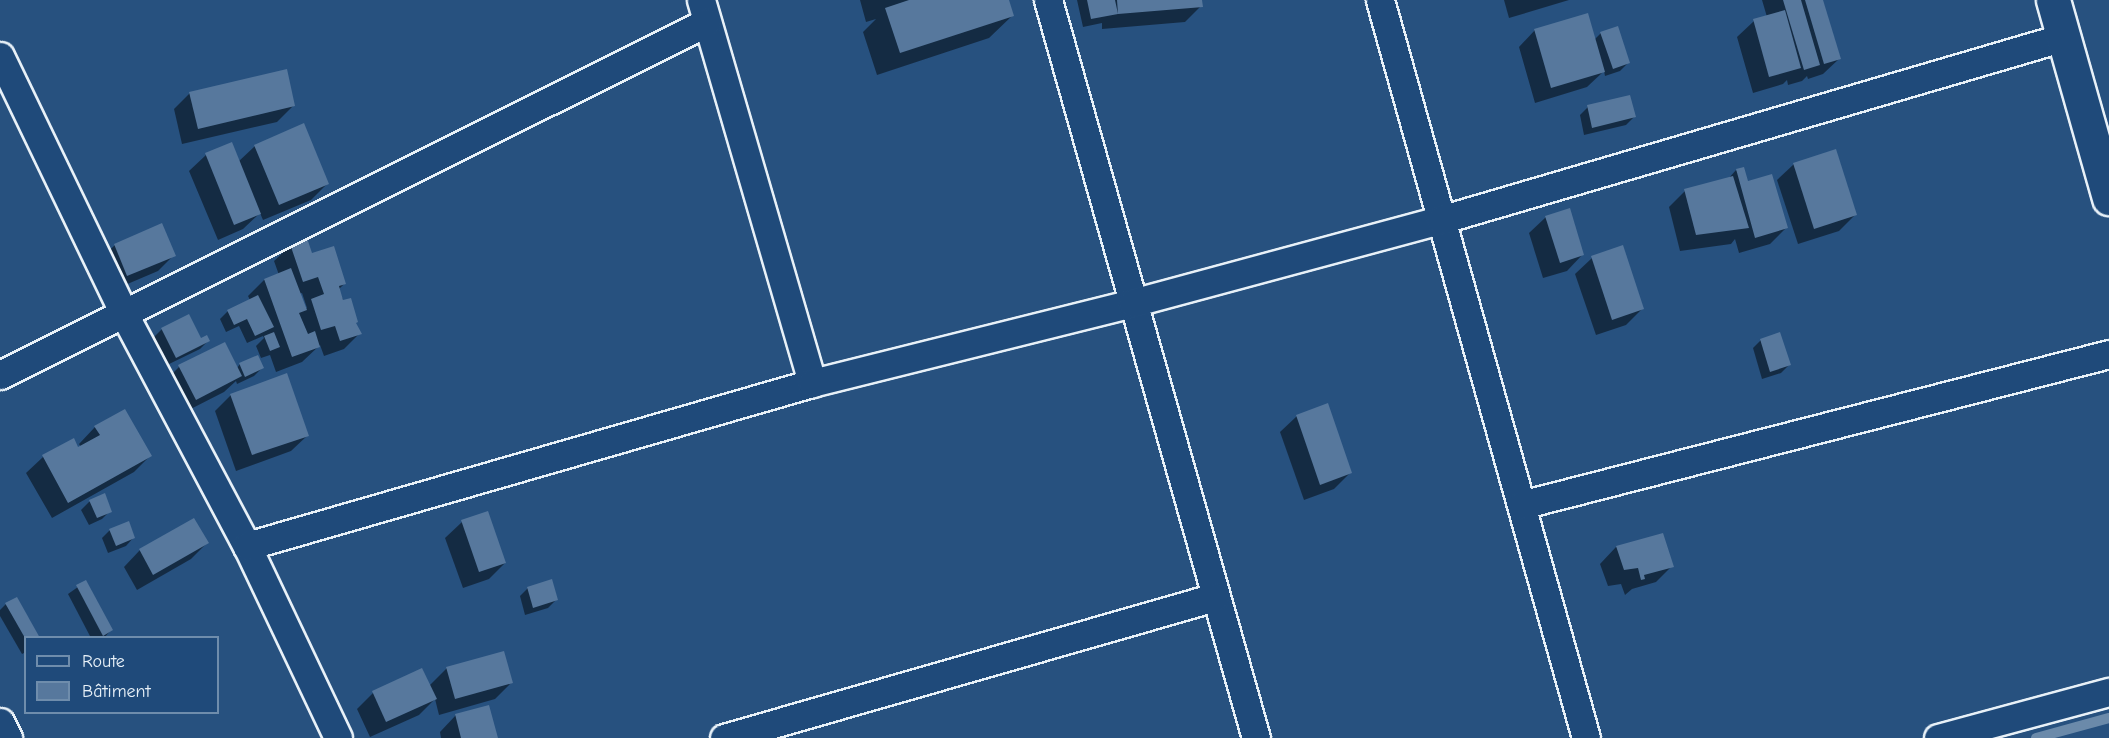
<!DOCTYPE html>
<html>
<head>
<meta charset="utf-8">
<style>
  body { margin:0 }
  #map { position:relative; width:2109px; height:738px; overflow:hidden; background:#27517f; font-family:"Comic Neue",sans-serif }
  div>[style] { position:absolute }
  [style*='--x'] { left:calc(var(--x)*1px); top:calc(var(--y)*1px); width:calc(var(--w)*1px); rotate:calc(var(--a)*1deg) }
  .shadow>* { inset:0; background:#0007 }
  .stream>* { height:10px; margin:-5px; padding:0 5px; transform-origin:5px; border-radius:5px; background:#6b8aaa }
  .building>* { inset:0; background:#57789d }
  .roads { filter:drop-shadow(2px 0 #e8f1f8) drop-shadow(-2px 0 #e8f1f8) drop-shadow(0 2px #e8f1f8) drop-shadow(0 -2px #e8f1f8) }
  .street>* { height:27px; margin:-13.5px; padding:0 13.5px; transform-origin:13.5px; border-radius:13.5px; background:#1f4a7a }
  .secondary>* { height:33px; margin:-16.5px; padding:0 16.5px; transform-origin:16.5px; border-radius:16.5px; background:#1f4a7a }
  span { translate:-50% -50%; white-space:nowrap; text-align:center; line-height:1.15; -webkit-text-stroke:4.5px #1f4a7a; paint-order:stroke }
  .legend { position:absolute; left:24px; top:636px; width:195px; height:78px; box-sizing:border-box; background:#1f4a7a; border:2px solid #6f8dac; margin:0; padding:8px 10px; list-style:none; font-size:18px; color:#e8f1f8 }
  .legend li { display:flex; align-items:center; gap:12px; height:30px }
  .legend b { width:30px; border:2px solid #6f8dac }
</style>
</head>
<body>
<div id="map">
  <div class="shadow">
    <div style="clip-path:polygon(860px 0,1008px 0,1013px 15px,989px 38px,877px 75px,863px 32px,876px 19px,866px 22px)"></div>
    <div style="clip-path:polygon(1077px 0,1201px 0,1201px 6px,1185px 22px,1102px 29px,1102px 23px,1083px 27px)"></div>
    <div style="clip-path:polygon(1504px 0,1569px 0,1509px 18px)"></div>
    <div style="clip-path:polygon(1762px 0,1822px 0,1840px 58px,1823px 74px,1808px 79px,1807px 76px,1802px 81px,1788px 85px,1787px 80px,1783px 84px,1753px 93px,1737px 37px,1754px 21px,1767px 17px)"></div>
    <div style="clip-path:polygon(1535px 30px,1594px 40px,1601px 33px,1628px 63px,1620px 71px,1605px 76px,1604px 71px,1587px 87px,1535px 103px,1519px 47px)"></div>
    <div style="clip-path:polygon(190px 93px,293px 106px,277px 122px,182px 144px,174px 109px)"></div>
    <div style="clip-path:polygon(1588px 107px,1634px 117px,1626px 125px,1584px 135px,1580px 115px)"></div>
    <div style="clip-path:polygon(231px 144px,238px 162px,255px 146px,327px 184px,311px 200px,263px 220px,260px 213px,243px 229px,218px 240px,189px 171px,206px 155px)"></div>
    <div style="clip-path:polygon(1794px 164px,1855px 215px,1839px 231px,1798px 244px,1777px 180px)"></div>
    <div style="clip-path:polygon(1736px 170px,1786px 228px,1770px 244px,1739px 253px,1735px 239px,1731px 244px,1680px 251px,1669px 207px,1685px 191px,1728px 179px)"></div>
    <div style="clip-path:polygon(1546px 217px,1583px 254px,1567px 271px,1543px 278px,1529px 233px)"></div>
    <div style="clip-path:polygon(115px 245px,174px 255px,158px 271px,111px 291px,98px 261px)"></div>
    <div style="clip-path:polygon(evenodd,291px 245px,311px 255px,345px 283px,338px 290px,360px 333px,344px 349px,324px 356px,320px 345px,302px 362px,276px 372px,270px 355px,261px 358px,256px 346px,264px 338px,263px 336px,247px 343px,239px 326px,226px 332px,220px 319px,228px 311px,250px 300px,248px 296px,264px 280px,279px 275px,274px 261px,291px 245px,302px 293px,307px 308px,305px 309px,299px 294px,302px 293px)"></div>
    <div style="clip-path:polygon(1592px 258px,1642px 309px,1626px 325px,1596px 335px,1575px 274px)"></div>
    <div style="clip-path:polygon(162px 329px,200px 340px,208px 341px,200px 349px,167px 365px,154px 337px)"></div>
    <div style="clip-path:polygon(1761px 340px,1789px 365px,1781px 373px,1762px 379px,1753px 348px)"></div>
    <div style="clip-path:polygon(240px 364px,262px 368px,254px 376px,237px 384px,236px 381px,224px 392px,179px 415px,163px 383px,179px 367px,237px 368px)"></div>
    <div style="clip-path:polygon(231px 395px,308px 435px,291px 451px,236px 471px,215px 411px)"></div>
    <div style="clip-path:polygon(1297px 416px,1350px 473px,1334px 489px,1304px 500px,1280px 432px)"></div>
    <div style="clip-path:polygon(95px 427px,150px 456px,134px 472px,52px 518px,26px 473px,43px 457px,73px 440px,78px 449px,81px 447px,79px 444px)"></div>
    <div style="clip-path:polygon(104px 495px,110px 511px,102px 519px,89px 525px,81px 510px,89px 502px)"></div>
    <div style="clip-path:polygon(462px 522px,505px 563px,489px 579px,463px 588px,445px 538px)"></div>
    <div style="clip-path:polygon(110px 530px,134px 537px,126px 546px,108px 553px,102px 538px)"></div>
    <div style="clip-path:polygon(207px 543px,191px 559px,137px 590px,124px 567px,140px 550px)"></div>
    <div style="clip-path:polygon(1616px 547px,1672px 566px,1656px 582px,1632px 589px,1625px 595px,1621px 584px,1608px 586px,1600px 564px)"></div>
    <div style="clip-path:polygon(85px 582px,111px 630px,104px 638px,91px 638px,68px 594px)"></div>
    <div style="clip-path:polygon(528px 588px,556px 600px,548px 608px,525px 615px,520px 596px)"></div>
    <div style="clip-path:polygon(6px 604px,26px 638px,26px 652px,22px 654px,0 616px,0 610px)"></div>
    <div style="clip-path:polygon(447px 668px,511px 683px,495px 699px,439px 715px,435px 699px,419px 715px,370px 737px,357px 709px,373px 693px,429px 686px)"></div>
    <div style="clip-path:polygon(456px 715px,496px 738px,441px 738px,440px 732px)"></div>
  </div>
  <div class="stream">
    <div style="--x:2036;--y:738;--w:76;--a:-15.3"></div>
  </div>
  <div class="building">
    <div style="clip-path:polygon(909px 0,1009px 0,1014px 16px,900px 53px,885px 8px)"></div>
    <div style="clip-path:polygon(1087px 0,1115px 0,1118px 14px,1117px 0,1202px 0,1203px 7px,1118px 14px,1091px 19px)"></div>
    <div style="clip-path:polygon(1783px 0,1801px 0,1820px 65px,1804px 70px)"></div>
    <div style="clip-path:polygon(1805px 0,1823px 0,1841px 59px,1824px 64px)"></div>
    <div style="clip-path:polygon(1785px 10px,1801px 68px,1769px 77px,1753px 19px)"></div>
    <div style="clip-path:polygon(1588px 13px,1605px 72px,1551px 88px,1534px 29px)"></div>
    <div style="clip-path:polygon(1618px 26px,1630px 63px,1613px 69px,1600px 32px)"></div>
    <div style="clip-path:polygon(287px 69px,295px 106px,198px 129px,189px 92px)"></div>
    <div style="clip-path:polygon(1630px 95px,1636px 117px,1592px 128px,1587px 105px)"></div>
    <div style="clip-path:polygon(304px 123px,329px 184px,279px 205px,254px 145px)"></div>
    <div style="clip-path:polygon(232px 142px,261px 214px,234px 225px,205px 153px)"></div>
    <div style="clip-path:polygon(1836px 149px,1857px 215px,1814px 229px,1793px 163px)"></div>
    <div style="clip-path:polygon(1744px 167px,1748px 181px,1772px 174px,1788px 228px,1755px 238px,1736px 169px)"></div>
    <div style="clip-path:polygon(1733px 176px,1749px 228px,1696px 235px,1684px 189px)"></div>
    <div style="clip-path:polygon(1570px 208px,1584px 255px,1560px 263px,1545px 216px)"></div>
    <div style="clip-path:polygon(162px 223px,176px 256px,127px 276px,114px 244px)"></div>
    <div style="clip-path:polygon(307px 238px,312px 253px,334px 246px,346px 284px,339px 286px,343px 300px,351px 298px,358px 322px,356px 323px,362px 334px,340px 341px,335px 326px,321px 330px,311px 299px,324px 294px,318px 277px,303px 282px,290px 244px)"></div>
    <div style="clip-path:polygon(1623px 245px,1644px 309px,1612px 320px,1591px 256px)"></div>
    <div style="clip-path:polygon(291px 268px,307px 310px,299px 313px,308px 334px,315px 331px,320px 347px,292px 357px,264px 279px)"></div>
    <div style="clip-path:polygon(258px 295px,274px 327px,255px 336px,247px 319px,234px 325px,227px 310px)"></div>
    <div style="clip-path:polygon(189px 314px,201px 338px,207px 335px,210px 341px,176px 358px,161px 328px)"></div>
    <div style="clip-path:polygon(274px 332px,280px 347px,270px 351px,264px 336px)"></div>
    <div style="clip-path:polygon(1780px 332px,1791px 365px,1770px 372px,1760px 339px)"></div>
    <div style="clip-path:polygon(225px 342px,242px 376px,196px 400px,178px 365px)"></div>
    <div style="clip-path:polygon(258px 355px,264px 368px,245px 377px,239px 363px)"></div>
    <div style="clip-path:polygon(287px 373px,309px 436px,252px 455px,230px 394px)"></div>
    <div style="clip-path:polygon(1328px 403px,1352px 473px,1320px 485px,1296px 415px)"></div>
    <div style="clip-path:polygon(125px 409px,152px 456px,68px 503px,42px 455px,74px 438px,78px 447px,100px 435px,94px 426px)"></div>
    <div style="clip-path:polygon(105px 493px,112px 512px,97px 518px,89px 500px)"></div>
    <div style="clip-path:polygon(488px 511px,506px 563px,479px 572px,461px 520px)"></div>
    <div style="clip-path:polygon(194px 518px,209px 543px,153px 575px,139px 549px)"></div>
    <div style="clip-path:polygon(129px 521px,135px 538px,116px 546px,109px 529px)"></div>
    <div style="clip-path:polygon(1663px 533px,1674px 567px,1644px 575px,1645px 579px,1641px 580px,1638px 568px,1624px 570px,1616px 546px)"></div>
    <div style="clip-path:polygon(552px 579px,558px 600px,533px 608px,527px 587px)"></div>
    <div style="clip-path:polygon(86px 580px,113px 630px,103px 636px,76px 585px)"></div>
    <div style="clip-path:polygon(17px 597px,40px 638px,25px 638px,5px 603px)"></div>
    <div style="clip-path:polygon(504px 651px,513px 683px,455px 699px,446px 667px)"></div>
    <div style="clip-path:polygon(422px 668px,437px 699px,386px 722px,372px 691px)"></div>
    <div style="clip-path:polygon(489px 705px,498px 738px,461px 738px,455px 714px)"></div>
  </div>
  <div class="roads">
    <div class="street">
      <div style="--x:701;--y:0;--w:399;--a:73.8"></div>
      <div style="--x:1048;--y:0;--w:767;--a:74.26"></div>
      <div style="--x:1380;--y:0;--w:766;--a:74.4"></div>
      <div style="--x:0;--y:56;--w:286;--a:64.3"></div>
      <div style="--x:124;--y:314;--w:263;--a:62.1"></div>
      <div style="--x:247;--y:546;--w:212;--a:64.6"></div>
      <div style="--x:0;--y:375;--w:790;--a:-26.53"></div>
      <div style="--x:1521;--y:505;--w:607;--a:-14.4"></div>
      <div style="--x:247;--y:546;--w:588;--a:-16.09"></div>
      <div style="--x:812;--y:383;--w:330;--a:-14"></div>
      <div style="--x:1132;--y:303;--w:319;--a:-15.1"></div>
      <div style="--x:1440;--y:220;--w:650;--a:-16.34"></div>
      <div style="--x:0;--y:722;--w:18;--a:63"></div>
      <div style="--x:724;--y:738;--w:511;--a:-16.02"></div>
      <div style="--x:1938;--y:738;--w:177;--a:-15.1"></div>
    </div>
    <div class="secondary">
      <div style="--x:2053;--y:0;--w:206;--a:74.2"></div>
    </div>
  </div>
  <ul class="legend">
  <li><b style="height:8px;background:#1f4a7a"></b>Route</li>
  <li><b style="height:16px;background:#57789d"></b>Bâtiment</li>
  </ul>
</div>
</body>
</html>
